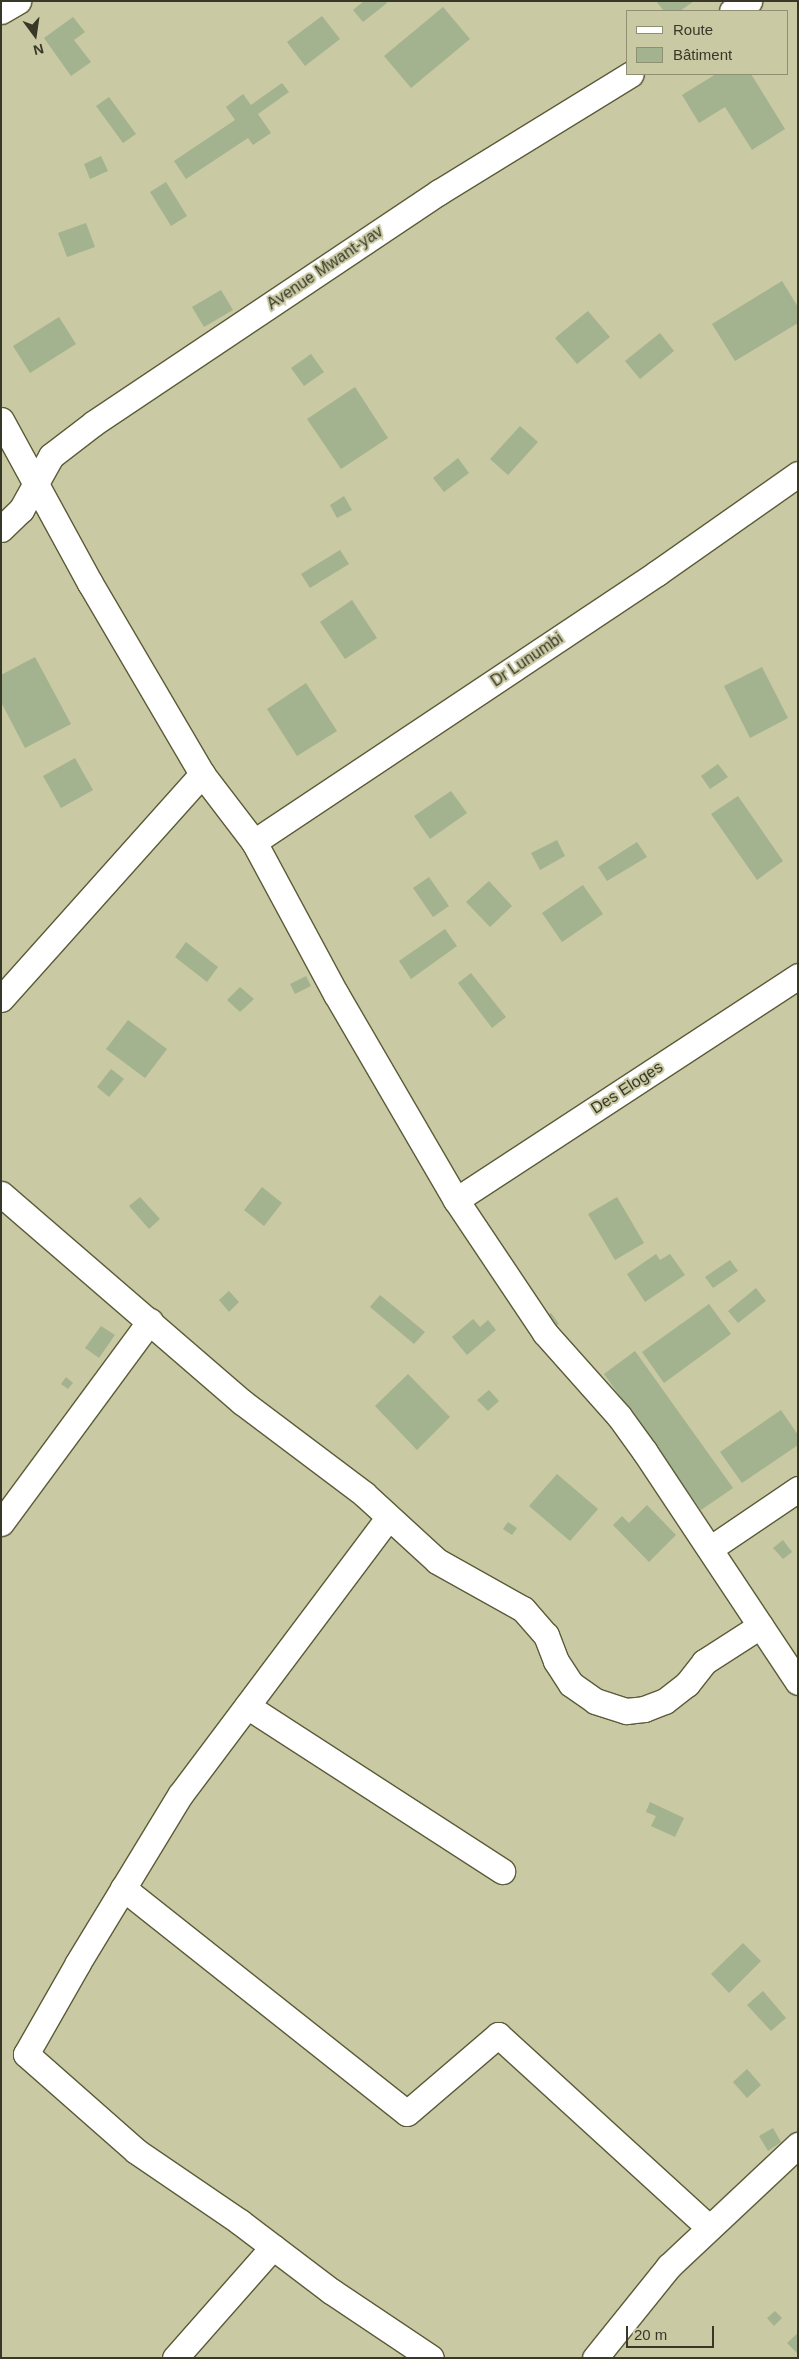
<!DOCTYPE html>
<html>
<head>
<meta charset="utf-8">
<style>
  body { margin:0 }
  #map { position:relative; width:799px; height:2359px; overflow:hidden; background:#c9c9a3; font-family:Arial,sans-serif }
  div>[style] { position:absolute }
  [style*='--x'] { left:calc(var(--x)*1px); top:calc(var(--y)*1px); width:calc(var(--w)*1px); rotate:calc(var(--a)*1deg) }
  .building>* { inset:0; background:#a3b28f }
  .roads { filter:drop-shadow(1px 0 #5c5b39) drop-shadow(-1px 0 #5c5b39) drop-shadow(0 1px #5c5b39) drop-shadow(0 -1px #5c5b39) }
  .street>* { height:25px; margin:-12.5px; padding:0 12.5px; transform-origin:12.5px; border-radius:12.5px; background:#fff }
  span { translate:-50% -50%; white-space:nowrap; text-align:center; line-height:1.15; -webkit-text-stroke:4px #c9c9a3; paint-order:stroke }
  .street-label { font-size:16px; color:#383829 }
  .frame { position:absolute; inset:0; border:2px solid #383829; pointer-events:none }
  .legend { position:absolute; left:626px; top:10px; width:162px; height:65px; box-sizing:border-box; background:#c9c9a3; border:1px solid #8f8f72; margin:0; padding:6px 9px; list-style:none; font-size:15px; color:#383829 }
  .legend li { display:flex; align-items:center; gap:10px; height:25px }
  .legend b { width:25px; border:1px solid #8f8f72 }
  .north { position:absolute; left:10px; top:10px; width:50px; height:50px; -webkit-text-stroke:4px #c9c9a3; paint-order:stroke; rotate:166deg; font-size:14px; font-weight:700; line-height:20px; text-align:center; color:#383829 }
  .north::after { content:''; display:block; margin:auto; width:18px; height:22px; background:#383829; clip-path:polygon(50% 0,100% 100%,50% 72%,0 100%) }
  .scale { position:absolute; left:626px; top:2326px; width:88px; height:22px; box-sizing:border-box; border:2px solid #383829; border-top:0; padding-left:6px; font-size:15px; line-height:18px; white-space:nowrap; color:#383829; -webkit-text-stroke:4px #c9c9a3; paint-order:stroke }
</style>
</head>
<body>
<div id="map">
  <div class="building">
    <div style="clip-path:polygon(364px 1px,386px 1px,387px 3px,363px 22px,353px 10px)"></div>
    <div style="clip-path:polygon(656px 1px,694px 1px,680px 11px,664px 11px)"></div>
    <div style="clip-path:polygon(443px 7px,470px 39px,411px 88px,384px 56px)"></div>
    <div style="clip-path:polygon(322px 16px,340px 39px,305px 66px,287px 42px)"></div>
    <div style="clip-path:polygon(73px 17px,85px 32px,74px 40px,91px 62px,71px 76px,44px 38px)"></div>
    <div style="clip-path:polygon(716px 74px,751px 74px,785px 129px,752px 150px,725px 107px,699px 123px,682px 95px)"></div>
    <div style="clip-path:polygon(282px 83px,289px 92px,258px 114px,271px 133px,253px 145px,248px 138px,186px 179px,174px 161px,235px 120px,226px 107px,243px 94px,251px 105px)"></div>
    <div style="clip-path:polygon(109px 97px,136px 134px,123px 143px,96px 106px)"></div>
    <div style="clip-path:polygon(101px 156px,108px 171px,90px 179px,84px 164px)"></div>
    <div style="clip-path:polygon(166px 182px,187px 216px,171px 226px,150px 192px)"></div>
    <div style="clip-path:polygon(86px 223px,95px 247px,67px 257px,58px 233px)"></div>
    <div style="clip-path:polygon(782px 281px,798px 307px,798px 323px,735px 361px,712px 324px)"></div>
    <div style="clip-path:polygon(221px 290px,233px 310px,204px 327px,192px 307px)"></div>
    <div style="clip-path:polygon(588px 311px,610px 337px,577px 364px,555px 338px)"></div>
    <div style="clip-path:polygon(59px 317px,76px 344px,30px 373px,13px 346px)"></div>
    <div style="clip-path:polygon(660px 333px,674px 351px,640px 379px,625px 361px)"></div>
    <div style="clip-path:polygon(311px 354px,324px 372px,304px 386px,291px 368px)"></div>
    <div style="clip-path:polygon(355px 387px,388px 438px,341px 469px,307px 419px)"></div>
    <div style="clip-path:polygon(520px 426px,538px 442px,508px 475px,490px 459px)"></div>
    <div style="clip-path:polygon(458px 458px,469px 473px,444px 492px,433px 478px)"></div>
    <div style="clip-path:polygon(344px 496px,352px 510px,337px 518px,330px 505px)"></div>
    <div style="clip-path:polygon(340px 550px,349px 564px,310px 588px,301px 574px)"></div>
    <div style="clip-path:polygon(352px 600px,377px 638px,345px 659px,320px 622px)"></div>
    <div style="clip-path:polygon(35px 657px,71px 724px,25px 748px,1px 702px,1px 675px)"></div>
    <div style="clip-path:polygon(762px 667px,788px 718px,750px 738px,724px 686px)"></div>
    <div style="clip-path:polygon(306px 683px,337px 731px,297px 756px,267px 709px)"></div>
    <div style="clip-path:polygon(75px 758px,93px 790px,61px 808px,43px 776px)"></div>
    <div style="clip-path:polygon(718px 764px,728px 777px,710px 789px,701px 776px)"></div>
    <div style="clip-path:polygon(451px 791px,467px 813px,430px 839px,414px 816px)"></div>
    <div style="clip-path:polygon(738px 796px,783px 861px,757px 880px,711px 814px)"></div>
    <div style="clip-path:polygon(557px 840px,565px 856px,540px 870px,531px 853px)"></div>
    <div style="clip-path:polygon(637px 842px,647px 857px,607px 881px,598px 867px)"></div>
    <div style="clip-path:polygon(429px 877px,449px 906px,433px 917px,413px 888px)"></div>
    <div style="clip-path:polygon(489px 881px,512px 906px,490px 927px,466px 902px)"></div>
    <div style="clip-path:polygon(583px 885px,603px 914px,562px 942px,542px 913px)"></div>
    <div style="clip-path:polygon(445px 929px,457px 946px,411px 979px,399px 961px)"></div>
    <div style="clip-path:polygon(186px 942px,218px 967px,207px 982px,175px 957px)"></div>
    <div style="clip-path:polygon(471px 973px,506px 1017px,492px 1028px,458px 983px)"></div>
    <div style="clip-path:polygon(306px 976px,311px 986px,295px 994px,290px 984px)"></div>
    <div style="clip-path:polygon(240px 987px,254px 999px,240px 1012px,227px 1000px)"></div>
    <div style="clip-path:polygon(128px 1020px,167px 1049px,145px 1078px,106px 1049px)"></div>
    <div style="clip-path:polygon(111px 1069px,124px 1079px,109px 1097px,97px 1087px)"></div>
    <div style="clip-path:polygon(262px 1187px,282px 1203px,264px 1226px,244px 1210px)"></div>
    <div style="clip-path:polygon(140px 1197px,160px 1219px,149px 1229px,129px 1206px)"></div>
    <div style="clip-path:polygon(617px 1197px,644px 1243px,615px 1260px,588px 1214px)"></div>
    <div style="clip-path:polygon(656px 1254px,660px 1260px,670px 1254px,685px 1275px,645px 1302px,627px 1274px)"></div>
    <div style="clip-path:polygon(730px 1260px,738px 1271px,713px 1288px,705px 1277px)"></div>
    <div style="clip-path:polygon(756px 1288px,766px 1301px,738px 1323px,728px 1311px)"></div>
    <div style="clip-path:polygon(229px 1291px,239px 1302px,229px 1312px,219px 1300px)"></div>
    <div style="clip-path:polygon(380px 1295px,425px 1332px,414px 1344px,370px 1307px)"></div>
    <div style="clip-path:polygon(709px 1304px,731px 1334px,664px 1383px,642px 1352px)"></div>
    <div style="clip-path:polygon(551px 1313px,559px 1324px,548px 1331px,540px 1320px)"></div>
    <div style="clip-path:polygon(473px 1319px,480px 1327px,488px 1320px,496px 1330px,467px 1355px,452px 1337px)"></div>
    <div style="clip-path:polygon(101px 1326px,115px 1335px,99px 1358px,85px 1348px)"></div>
    <div style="clip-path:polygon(635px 1351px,733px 1488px,701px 1510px,604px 1374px)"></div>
    <div style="clip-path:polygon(408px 1374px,450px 1417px,417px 1450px,375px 1406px)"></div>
    <div style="clip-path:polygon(66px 1377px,73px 1383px,68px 1389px,61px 1384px)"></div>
    <div style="clip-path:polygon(489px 1390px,499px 1401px,488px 1411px,477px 1400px)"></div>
    <div style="clip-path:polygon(781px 1410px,798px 1435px,798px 1445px,742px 1483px,720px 1452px)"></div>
    <div style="clip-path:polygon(557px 1474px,598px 1509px,570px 1541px,529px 1506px)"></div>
    <div style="clip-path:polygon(647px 1505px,676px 1535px,649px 1562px,613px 1525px,622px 1516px,629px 1523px)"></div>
    <div style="clip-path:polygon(508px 1522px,517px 1528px,512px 1535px,503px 1529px)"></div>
    <div style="clip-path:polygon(783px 1540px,792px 1552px,783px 1559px,773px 1548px)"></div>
    <div style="clip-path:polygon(650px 1802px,684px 1818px,675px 1837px,651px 1826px,656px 1816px,646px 1812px)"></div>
    <div style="clip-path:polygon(743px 1943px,761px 1961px,729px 1993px,711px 1974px)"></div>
    <div style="clip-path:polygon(763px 1991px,786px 2018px,771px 2031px,747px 2005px)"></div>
    <div style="clip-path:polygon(747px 2069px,761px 2085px,747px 2098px,733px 2082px)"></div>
    <div style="clip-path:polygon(773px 2128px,781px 2142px,768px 2151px,759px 2136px)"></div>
    <div style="clip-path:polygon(775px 2311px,782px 2318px,774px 2326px,767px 2318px)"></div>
    <div style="clip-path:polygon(798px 2333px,798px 2354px,787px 2343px)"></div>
  </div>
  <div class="roads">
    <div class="street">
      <div style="--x:1;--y:11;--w:20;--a:-30"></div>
      <div style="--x:732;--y:11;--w:20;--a:-30"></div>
      <div style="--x:1;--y:420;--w:186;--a:61.4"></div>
      <div style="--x:90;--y:583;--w:221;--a:59.6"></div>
      <div style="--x:202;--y:774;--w:86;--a:52.6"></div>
      <div style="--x:254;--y:842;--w:173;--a:61.7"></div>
      <div style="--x:336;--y:994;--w:238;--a:59.8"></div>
      <div style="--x:456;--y:1200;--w:160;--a:56.2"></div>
      <div style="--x:545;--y:1333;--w:111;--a:48.3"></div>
      <div style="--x:619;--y:1416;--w:44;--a:54.2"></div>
      <div style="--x:645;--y:1452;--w:276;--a:56.4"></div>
      <div style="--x:1;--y:529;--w:28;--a:-44"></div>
      <div style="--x:21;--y:510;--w:62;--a:-60.9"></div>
      <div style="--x:51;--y:456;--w:54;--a:-37.5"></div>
      <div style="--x:94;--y:423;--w:415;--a:-33.8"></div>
      <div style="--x:439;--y:192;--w:225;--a:-31.6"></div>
      <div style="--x:254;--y:842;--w:485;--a:-33.7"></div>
      <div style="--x:657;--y:573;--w:172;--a:-35.1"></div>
      <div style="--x:1;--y:999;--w:302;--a:-48.2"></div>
      <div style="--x:1;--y:1194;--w:318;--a:40.8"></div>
      <div style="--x:242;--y:1402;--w:153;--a:37"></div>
      <div style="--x:364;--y:1494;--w:99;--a:42.5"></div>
      <div style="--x:437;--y:1561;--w:98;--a:29.2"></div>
      <div style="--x:523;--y:1609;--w:35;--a:49"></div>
      <div style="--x:546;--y:1635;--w:28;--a:69"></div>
      <div style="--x:556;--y:1661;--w:27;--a:57"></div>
      <div style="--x:571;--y:1684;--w:29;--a:35"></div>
      <div style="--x:595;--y:1701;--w:33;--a:18"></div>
      <div style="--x:626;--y:1711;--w:18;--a:-6"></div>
      <div style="--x:644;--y:1709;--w:22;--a:-21"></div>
      <div style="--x:665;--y:1701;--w:28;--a:-38"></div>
      <div style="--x:687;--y:1684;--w:28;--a:-52"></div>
      <div style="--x:704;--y:1662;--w:67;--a:-32.7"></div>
      <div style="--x:456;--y:1200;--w:409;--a:-33.2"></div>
      <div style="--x:388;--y:1518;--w:346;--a:126.9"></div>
      <div style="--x:180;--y:1795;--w:197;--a:121.3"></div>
      <div style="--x:78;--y:1963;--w:105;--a:119.7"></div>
      <div style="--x:26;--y:2054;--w:147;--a:41.4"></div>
      <div style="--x:136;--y:2151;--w:126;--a:34.3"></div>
      <div style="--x:240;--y:2222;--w:114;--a:37.2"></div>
      <div style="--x:331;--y:2291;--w:120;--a:33.8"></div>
      <div style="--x:1;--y:1523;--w:251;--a:-53.6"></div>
      <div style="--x:711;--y:1548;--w:105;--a:-34.1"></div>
      <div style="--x:247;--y:1706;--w:304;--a:32.9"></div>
      <div style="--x:123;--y:1888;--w:362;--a:38.4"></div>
      <div style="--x:407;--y:2113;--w:120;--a:-40.6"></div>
      <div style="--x:498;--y:2035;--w:286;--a:42.4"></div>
      <div style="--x:175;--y:2358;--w:148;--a:-48.6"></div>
      <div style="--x:595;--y:2358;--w:118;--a:-51.2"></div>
      <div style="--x:669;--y:2266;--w:177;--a:-43.2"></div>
    </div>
  </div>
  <div class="street-label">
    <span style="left:325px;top:268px;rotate:-34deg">Avenue Mwant-yav</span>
    <span style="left:527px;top:660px;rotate:-34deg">Dr Lunumbi</span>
    <span style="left:627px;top:1088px;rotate:-33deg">Des Eloges</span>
  </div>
  <div class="frame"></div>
  <ul class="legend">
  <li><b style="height:6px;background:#fff"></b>Route</li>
  <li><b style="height:14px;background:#a3b28f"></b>Bâtiment</li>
  </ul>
  <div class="north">N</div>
  <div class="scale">20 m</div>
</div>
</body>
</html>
